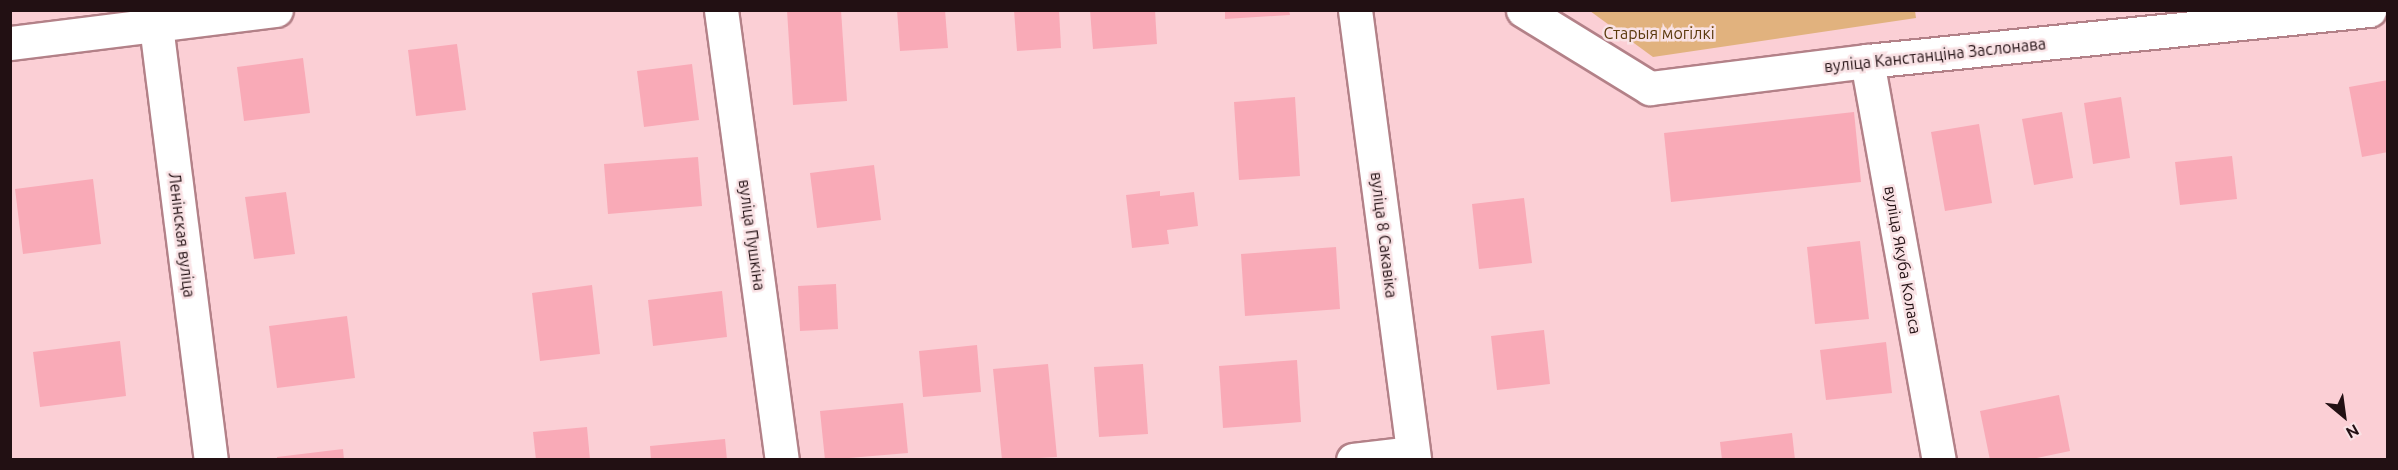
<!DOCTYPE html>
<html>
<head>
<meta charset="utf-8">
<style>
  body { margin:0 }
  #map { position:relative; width:2398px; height:470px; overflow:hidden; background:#fbcfd5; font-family:Ubuntu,sans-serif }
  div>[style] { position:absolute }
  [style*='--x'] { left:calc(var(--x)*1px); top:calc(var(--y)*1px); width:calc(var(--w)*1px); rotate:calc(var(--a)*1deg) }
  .green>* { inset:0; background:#e1b27e }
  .building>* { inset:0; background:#f9aab7 }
  .roads { filter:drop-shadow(2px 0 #b38188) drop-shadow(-2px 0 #b38188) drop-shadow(0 2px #b38188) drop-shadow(0 -2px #b38188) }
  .minor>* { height:33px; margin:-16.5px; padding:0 16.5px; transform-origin:16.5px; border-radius:16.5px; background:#fff }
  span { translate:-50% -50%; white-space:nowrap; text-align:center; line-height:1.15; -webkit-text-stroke:5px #f9e2e5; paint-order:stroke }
  .park-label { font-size:16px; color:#5a390c }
  .street-label { font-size:16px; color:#221013 }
  .frame { position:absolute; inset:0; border:12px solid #221013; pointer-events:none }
  .north { position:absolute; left:2314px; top:386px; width:60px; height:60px; -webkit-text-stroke:4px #f9e2e5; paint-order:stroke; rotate:151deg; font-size:16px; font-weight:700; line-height:24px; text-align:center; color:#221013 }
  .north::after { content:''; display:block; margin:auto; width:21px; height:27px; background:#221013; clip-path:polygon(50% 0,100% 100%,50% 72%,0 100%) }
</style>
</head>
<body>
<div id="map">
  <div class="green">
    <div style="clip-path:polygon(1915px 11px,1916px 18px,1653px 57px,1590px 11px)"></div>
  </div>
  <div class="building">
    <div style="clip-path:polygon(787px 10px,841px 10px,847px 101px,793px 105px)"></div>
    <div style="clip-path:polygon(897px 10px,945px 10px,948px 48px,900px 51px)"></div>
    <div style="clip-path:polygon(1014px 10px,1059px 10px,1061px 48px,1017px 51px)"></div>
    <div style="clip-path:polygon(1090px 10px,1155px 10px,1157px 44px,1093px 49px)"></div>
    <div style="clip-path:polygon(1225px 10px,1289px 10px,1290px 15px,1225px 19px)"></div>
    <div style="clip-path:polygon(457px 44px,466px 110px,416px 116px,408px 50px)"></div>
    <div style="clip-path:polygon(303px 58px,310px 113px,244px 121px,237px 67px)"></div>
    <div style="clip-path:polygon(692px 64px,699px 120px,644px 127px,637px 71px)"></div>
    <div style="clip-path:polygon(2388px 80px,2388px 152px,2362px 157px,2349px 87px)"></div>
    <div style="clip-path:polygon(1295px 97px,1300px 176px,1239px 180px,1234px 102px)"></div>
    <div style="clip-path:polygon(2121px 97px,2130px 158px,2093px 164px,2084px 103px)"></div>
    <div style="clip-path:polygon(1854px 112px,1861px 182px,1671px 202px,1664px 133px)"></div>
    <div style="clip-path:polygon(2062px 112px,2073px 178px,2034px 185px,2022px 119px)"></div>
    <div style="clip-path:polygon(1979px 124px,1992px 203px,1945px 211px,1931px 132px)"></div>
    <div style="clip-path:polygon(2232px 156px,2237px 199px,2180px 205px,2175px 162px)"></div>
    <div style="clip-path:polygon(698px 157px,702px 206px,608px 214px,604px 164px)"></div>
    <div style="clip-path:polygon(874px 165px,881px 220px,817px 228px,810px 173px)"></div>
    <div style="clip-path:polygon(93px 179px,101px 244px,23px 254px,15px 189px)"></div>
    <div style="clip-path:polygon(1160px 191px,1160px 196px,1194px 192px,1198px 226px,1167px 230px,1169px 244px,1132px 248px,1126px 195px)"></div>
    <div style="clip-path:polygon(286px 192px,295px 254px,254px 259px,245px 197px)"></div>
    <div style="clip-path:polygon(1524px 198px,1532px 263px,1479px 269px,1472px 204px)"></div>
    <div style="clip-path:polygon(1860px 241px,1869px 319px,1815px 324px,1807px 247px)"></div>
    <div style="clip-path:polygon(1336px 247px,1340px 309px,1245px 316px,1241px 254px)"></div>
    <div style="clip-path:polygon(836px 284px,838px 329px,800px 331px,798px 286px)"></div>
    <div style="clip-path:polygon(592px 285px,600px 354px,540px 361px,532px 293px)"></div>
    <div style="clip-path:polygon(722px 291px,727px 337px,653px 346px,648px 300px)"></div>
    <div style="clip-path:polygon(347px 316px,355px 378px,277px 388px,269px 326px)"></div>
    <div style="clip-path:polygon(1544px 330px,1550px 384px,1497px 390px,1491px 336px)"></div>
    <div style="clip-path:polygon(120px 341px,126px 396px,40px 407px,33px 352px)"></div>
    <div style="clip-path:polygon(1886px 342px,1892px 393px,1826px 400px,1820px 350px)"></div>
    <div style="clip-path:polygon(977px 345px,981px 392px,923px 397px,919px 351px)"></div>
    <div style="clip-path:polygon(1297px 360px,1301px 422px,1223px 428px,1219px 366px)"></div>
    <div style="clip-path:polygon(1048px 364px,1057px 457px,1002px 460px,993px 369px)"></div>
    <div style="clip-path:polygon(1143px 364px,1148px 434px,1099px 437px,1094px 367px)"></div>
    <div style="clip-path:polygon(2059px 395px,2070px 451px,2027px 460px,1990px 460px,1980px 411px)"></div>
    <div style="clip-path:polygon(903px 403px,908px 453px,825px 460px,820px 411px)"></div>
    <div style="clip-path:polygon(587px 427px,590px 460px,536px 460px,533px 432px)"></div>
    <div style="clip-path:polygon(1792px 433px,1795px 460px,1722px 460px,1720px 442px)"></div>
    <div style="clip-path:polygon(725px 439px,727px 460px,651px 460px,650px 446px)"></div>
    <div style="clip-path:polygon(343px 449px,344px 460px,277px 460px,277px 457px)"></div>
  </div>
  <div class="roads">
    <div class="minor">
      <div style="--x:154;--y:10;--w:454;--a:82.8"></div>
      <div style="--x:721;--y:10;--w:454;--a:82.3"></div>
      <div style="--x:1355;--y:10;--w:454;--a:82.5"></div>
      <div style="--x:1523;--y:10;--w:149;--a:31.6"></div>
      <div style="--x:1650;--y:88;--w:219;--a:-7.1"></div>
      <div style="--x:1867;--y:61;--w:505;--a:-5.8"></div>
      <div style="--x:10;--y:43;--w:268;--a:-7.1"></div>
      <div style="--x:1867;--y:61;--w:405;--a:79.8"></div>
      <div style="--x:1353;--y:460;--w:60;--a:-6.7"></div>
    </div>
  </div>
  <div class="park-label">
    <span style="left:1659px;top:33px">Старыя могілкі</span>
  </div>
  <div class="street-label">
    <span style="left:1935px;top:55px;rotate:-6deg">вуліца Канстанціна Заслонава</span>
    <span style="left:182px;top:235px;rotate:83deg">Ленінская вуліца</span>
    <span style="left:752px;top:235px;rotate:82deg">вуліца Пушкіна</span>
    <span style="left:1384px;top:235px;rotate:83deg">вуліца 8 Сакавіка</span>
    <span style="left:1903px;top:260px;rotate:80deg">вуліца Якуба Коласа</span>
  </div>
  <div class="frame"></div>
  <div class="north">N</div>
</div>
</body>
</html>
